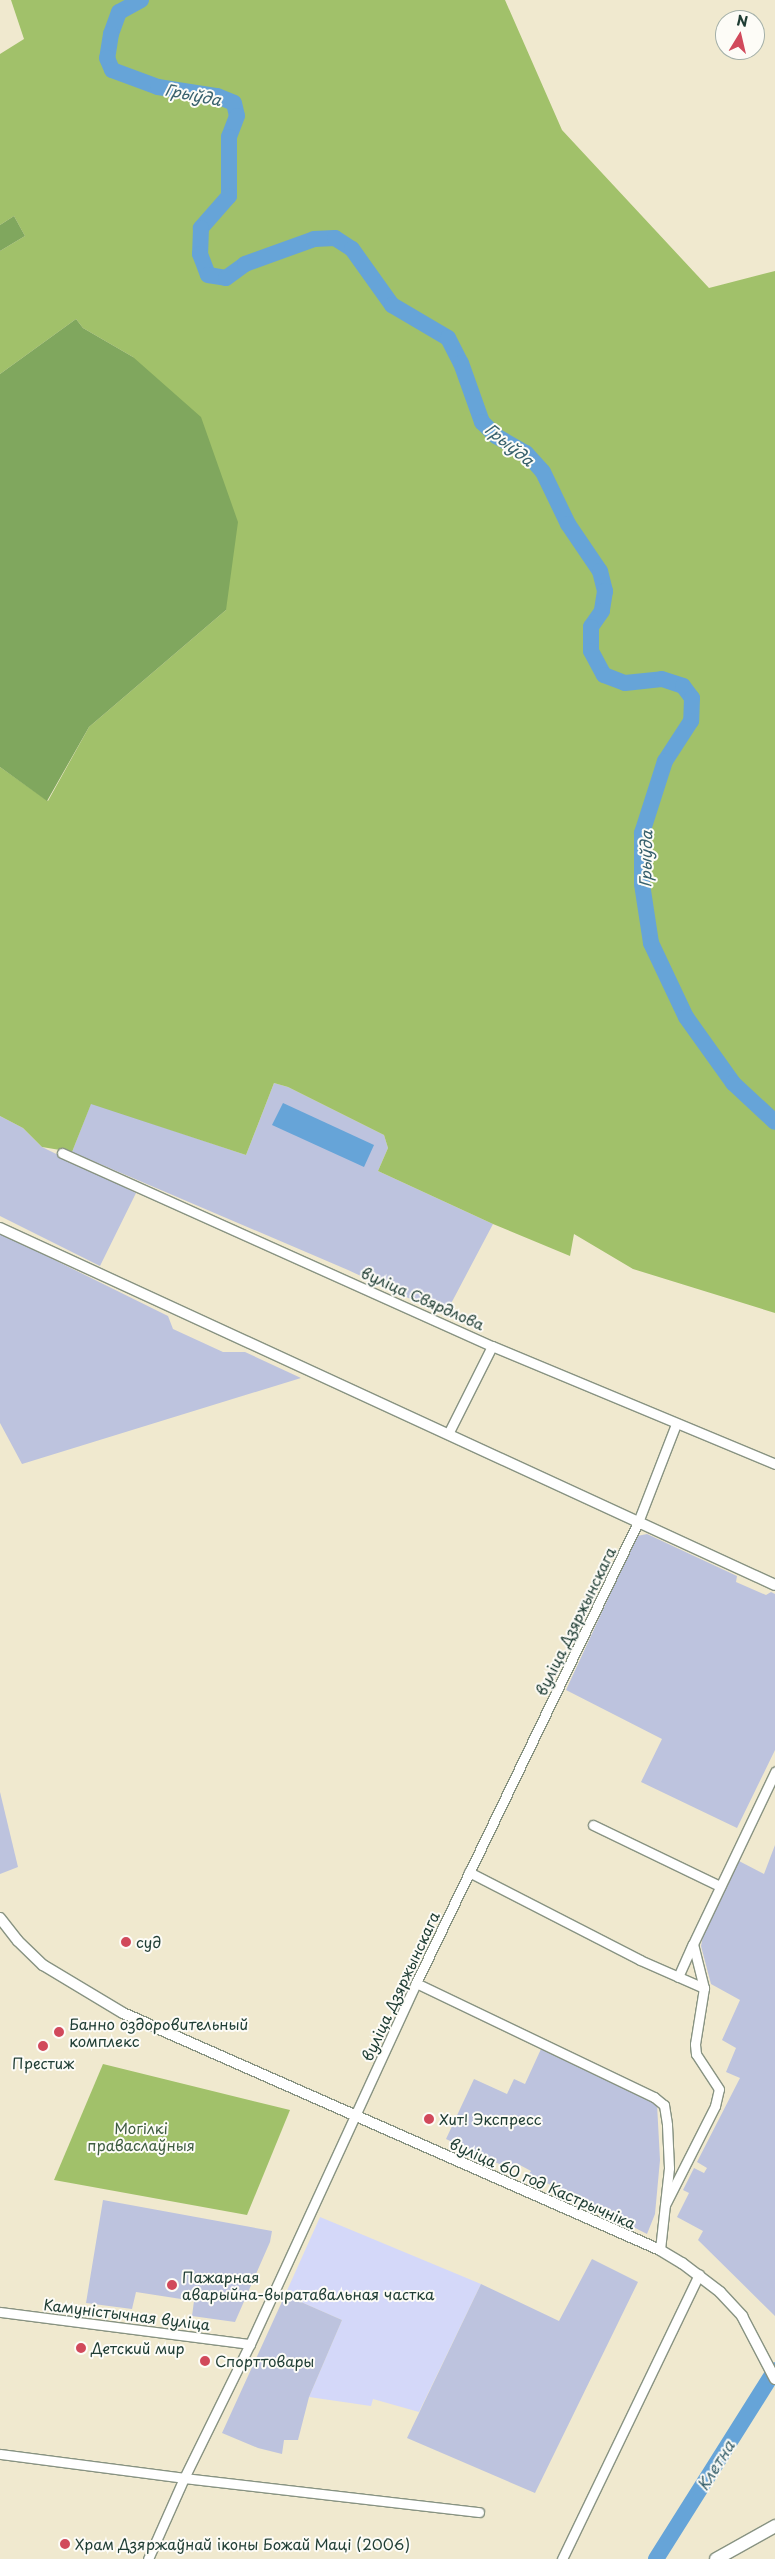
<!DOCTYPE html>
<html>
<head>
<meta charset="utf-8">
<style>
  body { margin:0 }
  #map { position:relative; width:775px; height:2559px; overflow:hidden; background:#f0e9cf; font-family:"Playpen Sans",sans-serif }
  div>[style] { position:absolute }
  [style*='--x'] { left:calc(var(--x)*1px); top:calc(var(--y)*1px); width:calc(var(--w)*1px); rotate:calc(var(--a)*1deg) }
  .built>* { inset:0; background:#d4d8f9 }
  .industrial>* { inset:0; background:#bdc3de }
  .green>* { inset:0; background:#a1c16a }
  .forest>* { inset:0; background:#80a75e }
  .water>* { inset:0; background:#66a4d8 }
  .river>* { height:16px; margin:-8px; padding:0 8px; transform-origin:8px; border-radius:8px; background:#66a4d8 }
  .roads { filter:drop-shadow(1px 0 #889382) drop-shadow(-1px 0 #889382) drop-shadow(0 1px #889382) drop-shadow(0 -1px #889382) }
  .minor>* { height:9px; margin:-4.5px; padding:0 4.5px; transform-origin:4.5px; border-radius:4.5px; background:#fff }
  .tertiary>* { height:10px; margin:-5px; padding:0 5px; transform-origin:5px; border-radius:5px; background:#fff }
  .primary>* { height:12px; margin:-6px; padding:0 6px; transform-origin:6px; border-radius:6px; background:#fff }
  .dots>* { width:14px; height:14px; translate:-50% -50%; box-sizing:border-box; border:2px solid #fdfcf7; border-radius:50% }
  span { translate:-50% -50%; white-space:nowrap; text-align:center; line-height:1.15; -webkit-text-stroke:4px #fdfcf7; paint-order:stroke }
  .street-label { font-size:15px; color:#1f3d34 }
  .poi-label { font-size:15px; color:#1f3d34 }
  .left { translate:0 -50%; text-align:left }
  .park-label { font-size:15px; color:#405e42 }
  .water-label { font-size:16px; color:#38616d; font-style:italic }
  .north { position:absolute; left:715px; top:10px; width:50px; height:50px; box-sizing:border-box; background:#fdfcf7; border:1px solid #a4b0a9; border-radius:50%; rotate:9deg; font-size:14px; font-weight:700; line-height:20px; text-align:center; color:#1f3d34 }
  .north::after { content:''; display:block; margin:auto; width:18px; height:22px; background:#d1495b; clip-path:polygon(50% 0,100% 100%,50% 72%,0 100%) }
</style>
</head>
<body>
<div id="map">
  <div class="built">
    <div style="clip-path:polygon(320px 2217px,481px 2284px,419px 2412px,373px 2399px,371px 2406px,309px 2397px,342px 2320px,285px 2295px)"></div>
  </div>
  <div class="industrial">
    <div style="clip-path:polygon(274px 1083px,288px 1087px,384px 1135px,388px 1148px,378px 1171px,493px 1224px,445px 1315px,348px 1270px,72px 1152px,91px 1103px,246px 1155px)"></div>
    <div style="clip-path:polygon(0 1116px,23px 1128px,42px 1147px,136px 1193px,100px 1266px,0 1216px)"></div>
    <div style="clip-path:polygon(0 1233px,168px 1316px,173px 1329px,223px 1352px,245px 1352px,301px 1378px,22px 1464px,0 1423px)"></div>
    <div style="clip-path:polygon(647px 1534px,737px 1576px,736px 1582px,766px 1595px,771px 1592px,775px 1594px,775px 1750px,737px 1828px,641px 1782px,662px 1739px,566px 1690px,637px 1536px)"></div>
    <div style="clip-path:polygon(0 1792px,18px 1867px,0 1874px)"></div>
    <div style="clip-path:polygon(775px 1845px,775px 2316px,698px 2240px,703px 2231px,677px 2217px,689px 2193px,683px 2190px,694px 2168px,704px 2173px,707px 2168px,697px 2162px,740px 2078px,726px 2072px,736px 2048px,722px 2040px,740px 2000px,711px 1984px,701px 1946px,703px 1936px,739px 1861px,764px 1874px)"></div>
    <div style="clip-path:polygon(541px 2049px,657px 2104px,660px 2160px,655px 2214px,647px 2234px,529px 2174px,531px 2171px,516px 2163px,512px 2170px,446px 2139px,474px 2079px,507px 2094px,514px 2079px,525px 2084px)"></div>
    <div style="clip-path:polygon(103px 2200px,272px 2231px,270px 2242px,235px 2322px,192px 2316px,194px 2301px,136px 2292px,132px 2309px,86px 2303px)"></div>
    <div style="clip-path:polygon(592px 2259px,638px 2282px,535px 2493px,407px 2438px,481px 2284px,559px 2321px)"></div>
    <div style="clip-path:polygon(285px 2295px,342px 2320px,309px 2397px,298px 2440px,284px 2440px,282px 2454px,258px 2448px,222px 2433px)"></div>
  </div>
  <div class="green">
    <div style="clip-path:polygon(11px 0,505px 0,562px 130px,709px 288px,775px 271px,775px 1313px,633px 1269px,574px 1234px,570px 1256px,493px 1224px,378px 1171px,388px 1148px,384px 1135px,288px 1087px,274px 1083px,246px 1155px,91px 1104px,72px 1152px,42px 1147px,23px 1128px,0 1116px,0 767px,48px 801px,89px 727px,226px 610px,133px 357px,83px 328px,76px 319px,0 374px,0 251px,25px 236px,14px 216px,0 225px,0 54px,24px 39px)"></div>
    <div style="clip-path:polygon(103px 2064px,290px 2110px,247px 2215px,54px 2180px)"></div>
  </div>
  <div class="forest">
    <div style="clip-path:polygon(14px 216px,25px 236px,0 251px,0 225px)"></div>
    <div style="clip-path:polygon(76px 319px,83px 328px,133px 357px,201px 417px,238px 522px,226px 610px,89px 727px,47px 801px,0 767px,0 374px)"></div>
  </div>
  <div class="water">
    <div style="clip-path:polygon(283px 1103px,374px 1145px,364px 1167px,272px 1125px)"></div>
  </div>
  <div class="river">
    <div style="--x:141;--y:0;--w:25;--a:151"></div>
    <div style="--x:119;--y:12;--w:23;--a:110"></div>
    <div style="--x:111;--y:34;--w:24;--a:99"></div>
    <div style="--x:107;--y:58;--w:13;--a:67"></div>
    <div style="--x:112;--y:70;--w:49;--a:20.3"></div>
    <div style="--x:158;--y:87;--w:60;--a:8.7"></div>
    <div style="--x:217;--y:96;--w:18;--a:22"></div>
    <div style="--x:234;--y:103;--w:13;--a:77"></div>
    <div style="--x:237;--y:116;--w:22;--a:111"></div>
    <div style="--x:229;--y:137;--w:59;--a:90"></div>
    <div style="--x:229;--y:196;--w:43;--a:131.2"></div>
    <div style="--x:201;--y:228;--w:26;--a:92"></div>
    <div style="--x:200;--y:254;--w:22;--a:69"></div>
    <div style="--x:208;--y:275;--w:18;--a:9"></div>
    <div style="--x:226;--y:278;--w:24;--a:-36"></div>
    <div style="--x:245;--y:264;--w:73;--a:-19.9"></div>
    <div style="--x:314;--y:239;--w:21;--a:-3"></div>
    <div style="--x:335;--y:238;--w:20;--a:33"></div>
    <div style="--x:352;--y:249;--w:69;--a:54.5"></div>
    <div style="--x:392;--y:305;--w:65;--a:30.5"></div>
    <div style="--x:448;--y:338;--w:28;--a:63"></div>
    <div style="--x:461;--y:363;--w:63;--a:70.4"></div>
    <div style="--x:482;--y:422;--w:20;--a:45"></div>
    <div style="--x:496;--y:436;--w:34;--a:30"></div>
    <div style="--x:526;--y:453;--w:25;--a:48"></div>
    <div style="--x:543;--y:472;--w:58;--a:64.3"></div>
    <div style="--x:568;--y:524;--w:57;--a:55.8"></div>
    <div style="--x:600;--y:571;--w:21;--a:76"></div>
    <div style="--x:605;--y:591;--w:20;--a:99"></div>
    <div style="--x:602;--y:611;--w:19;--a:125"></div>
    <div style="--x:591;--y:627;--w:24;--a:90"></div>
    <div style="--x:591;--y:651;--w:27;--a:62"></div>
    <div style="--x:604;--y:675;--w:22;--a:21"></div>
    <div style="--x:625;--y:683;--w:37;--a:-6"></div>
    <div style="--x:662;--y:679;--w:22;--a:18"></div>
    <div style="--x:683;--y:686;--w:15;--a:53"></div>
    <div style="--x:692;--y:698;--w:23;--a:92"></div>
    <div style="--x:691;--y:721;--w:48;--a:123"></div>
    <div style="--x:665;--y:761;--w:76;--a:107.7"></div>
    <div style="--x:642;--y:833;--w:51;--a:90"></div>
    <div style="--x:642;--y:884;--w:60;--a:81.3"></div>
    <div style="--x:651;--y:943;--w:82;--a:64.7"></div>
    <div style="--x:686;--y:1017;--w:81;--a:54.5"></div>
    <div style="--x:733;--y:1083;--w:57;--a:42.9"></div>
    <div style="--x:656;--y:2559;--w:223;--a:-57.8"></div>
  </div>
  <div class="roads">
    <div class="minor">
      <div style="--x:62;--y:1153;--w:471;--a:24.2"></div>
      <div style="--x:492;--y:1346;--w:307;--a:22.6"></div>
      <div style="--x:448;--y:1434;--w:98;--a:-63.4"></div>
      <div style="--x:593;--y:1825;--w:141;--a:25.7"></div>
      <div style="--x:469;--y:1872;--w:192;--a:27.2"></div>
      <div style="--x:640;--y:1960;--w:70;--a:23.6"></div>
      <div style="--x:678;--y:1977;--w:36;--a:-66"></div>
      <div style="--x:416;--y:1983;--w:264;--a:25.6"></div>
      <div style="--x:654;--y:2097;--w:13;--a:39"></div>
      <div style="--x:664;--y:2105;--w:20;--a:81"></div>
      <div style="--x:667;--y:2125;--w:43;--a:87.3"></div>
      <div style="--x:669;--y:2168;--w:82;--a:96.3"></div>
      <div style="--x:665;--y:2205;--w:111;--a:-63.2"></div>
      <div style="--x:715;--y:2106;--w:17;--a:-77"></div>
      <div style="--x:719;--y:2089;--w:42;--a:-123.3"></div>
      <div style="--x:696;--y:2054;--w:10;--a:-96"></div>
      <div style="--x:695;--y:2044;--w:57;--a:-80.9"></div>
      <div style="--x:704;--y:1988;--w:45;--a:-104"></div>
      <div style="--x:693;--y:1944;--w:191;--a:-64.5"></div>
      <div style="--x:0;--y:2312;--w:252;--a:7.3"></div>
      <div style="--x:0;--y:2454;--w:186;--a:7.4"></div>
      <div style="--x:184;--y:2478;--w:297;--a:6.6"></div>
      <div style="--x:148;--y:2559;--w:89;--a:-66"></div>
      <div style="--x:184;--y:2478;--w:149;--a:-63.8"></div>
      <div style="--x:250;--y:2344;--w:397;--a:-65.3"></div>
      <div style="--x:416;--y:1983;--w:512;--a:-64.29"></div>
      <div style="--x:638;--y:1522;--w:105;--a:-68.8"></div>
      <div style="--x:562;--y:2559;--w:316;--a:-64.3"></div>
    </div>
    <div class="tertiary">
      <div style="--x:0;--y:1228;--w:853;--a:24.73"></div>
      <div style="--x:0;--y:1918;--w:29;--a:52"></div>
      <div style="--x:18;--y:1941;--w:35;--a:44"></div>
      <div style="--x:43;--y:1965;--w:93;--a:31"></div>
      <div style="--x:123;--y:2013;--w:587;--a:23.81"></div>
      <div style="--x:660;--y:2250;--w:26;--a:31"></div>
      <div style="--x:682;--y:2263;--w:48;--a:37.3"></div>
      <div style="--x:720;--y:2292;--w:33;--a:47"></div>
      <div style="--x:742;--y:2316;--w:71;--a:62.4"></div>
    </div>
    <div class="primary">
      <div style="--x:716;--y:2559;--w:68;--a:-29.2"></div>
    </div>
  </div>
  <div class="dots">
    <div style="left:126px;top:1942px;background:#d1495b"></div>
    <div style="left:59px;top:2032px;background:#d1495b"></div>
    <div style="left:43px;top:2046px;background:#d1495b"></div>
    <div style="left:429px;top:2119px;background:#d1495b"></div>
    <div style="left:172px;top:2285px;background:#d1495b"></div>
    <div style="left:81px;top:2348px;background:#d1495b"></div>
    <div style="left:205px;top:2361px;background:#d1495b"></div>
    <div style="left:65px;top:2544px;background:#d1495b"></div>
  </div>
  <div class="street-label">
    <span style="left:423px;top:1298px;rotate:24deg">вуліца Свярдлова</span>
    <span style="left:575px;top:1621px;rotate:-64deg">вуліца Дзяржынскага</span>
    <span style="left:400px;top:1986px;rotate:-65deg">вуліца Дзяржынскага</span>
    <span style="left:543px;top:2183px;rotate:24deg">вуліца 60 год Кастрычніка</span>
    <span style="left:127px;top:2314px;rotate:7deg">Камуністычная вуліца</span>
  </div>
  <div class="poi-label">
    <span class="left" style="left:136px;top:1942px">суд</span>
    <span class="left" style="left:69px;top:2032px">Банно оздоровительный<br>комплекс</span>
    <span style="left:43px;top:2063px">Престиж</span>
    <span class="left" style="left:439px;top:2119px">Хит! Экспресс</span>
    <span class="left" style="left:182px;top:2285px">Пажарная<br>аварыйна-выратавальная частка</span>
    <span class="left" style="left:91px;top:2348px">Детский мир</span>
    <span class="left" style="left:215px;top:2361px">Спорттовары</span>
    <span class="left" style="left:75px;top:2544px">Храм Дзяржаўнай іконы Божай Маці (2006)</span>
  </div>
  <div class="park-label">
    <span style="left:141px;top:2136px">Могілкі<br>праваслаўныя</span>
  </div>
  <div class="water-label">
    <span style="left:193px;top:94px;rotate:11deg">Грыўда</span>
    <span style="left:510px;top:444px;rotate:39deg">Грыўда</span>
    <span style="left:645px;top:859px;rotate:-89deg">Грыўда</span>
    <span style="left:715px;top:2465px;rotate:-58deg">Клетна</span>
  </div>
  <div class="north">N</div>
</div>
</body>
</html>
